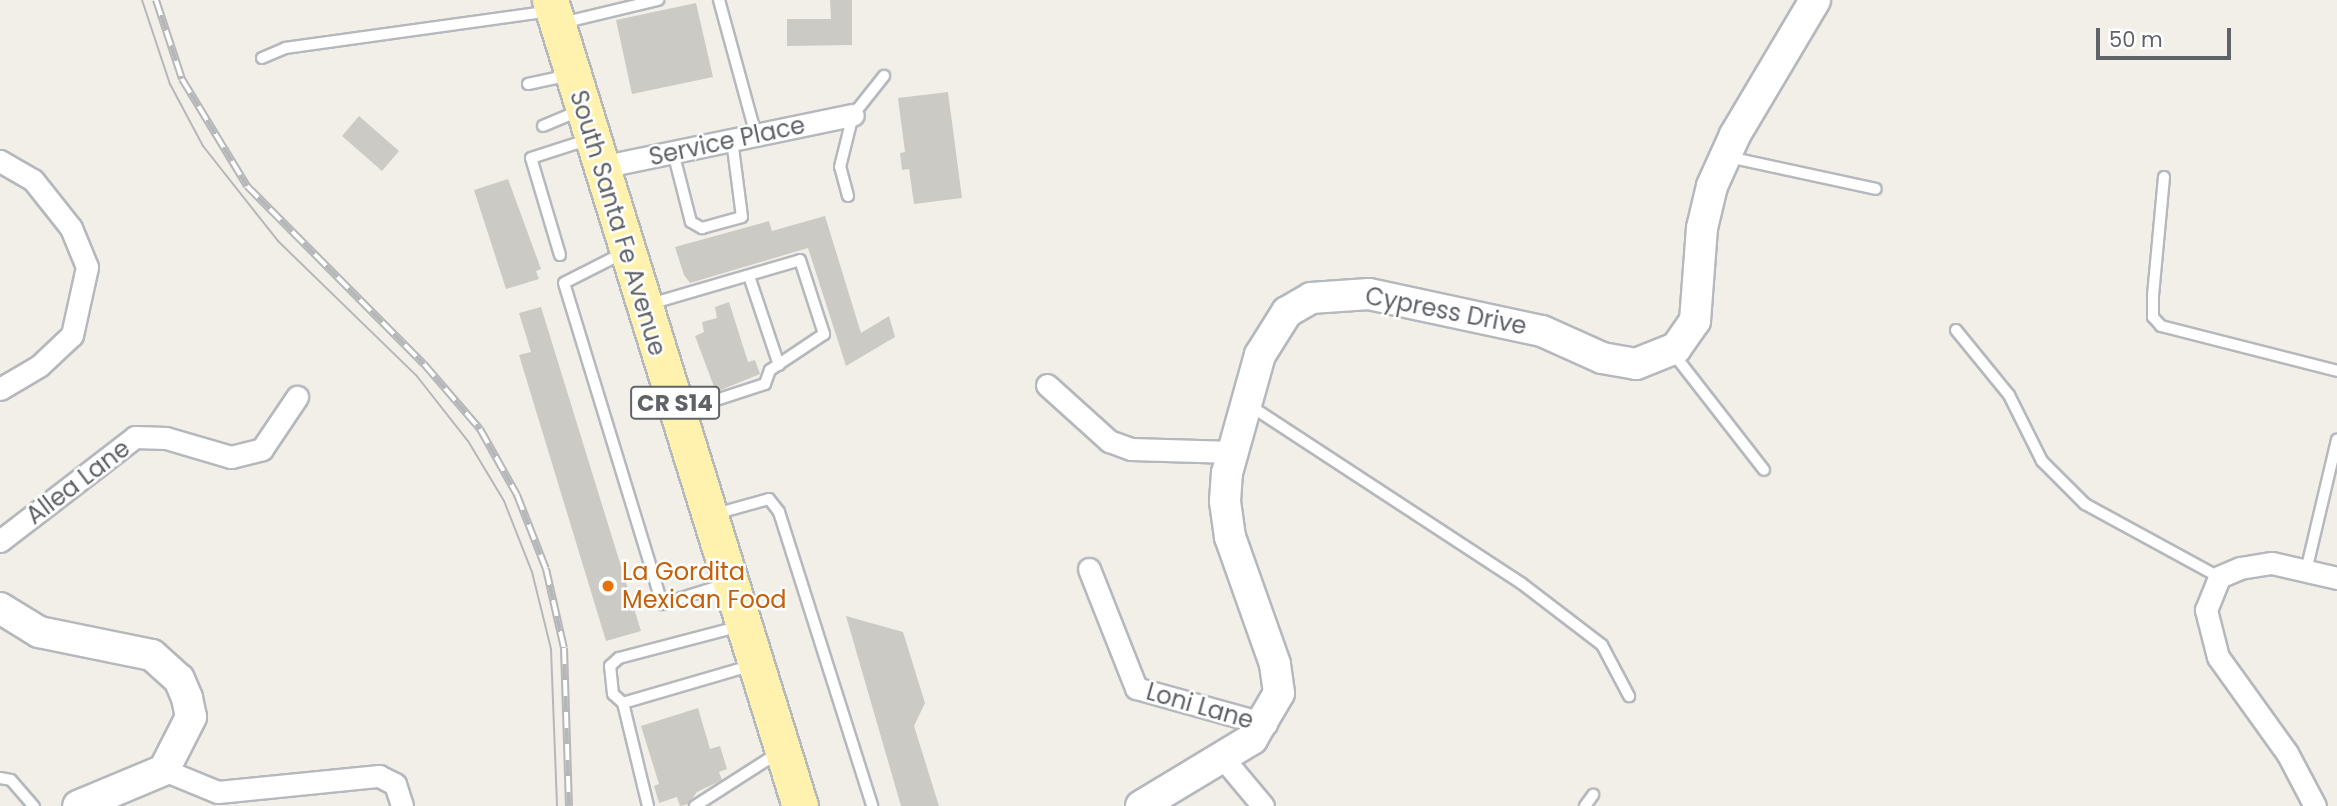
<!DOCTYPE html>
<html>
<head>
<meta charset="utf-8">
<style>
  body { margin:0 }
  #map { position:relative; width:2337px; height:806px; overflow:hidden; background:#f1efe8; font-family:Poppins,sans-serif }
  div>[style] { position:absolute }
  [style*='--x'] { left:calc(var(--x)*1px); top:calc(var(--y)*1px); width:calc(var(--w)*1px); rotate:calc(var(--a)*1deg) }
  .building>* { inset:0; background:#cccac5 }
  .roads { filter:drop-shadow(2px 0 #b5b8bc) drop-shadow(-2px 0 #b5b8bc) drop-shadow(0 2px #b5b8bc) drop-shadow(0 -2px #b5b8bc) }
  .lane>* { height:10px; margin:-5px; padding:0 5px; transform-origin:5px; border-radius:5px; background:#fff }
  .street>* { height:21px; margin:-10.5px; padding:0 10.5px; transform-origin:10.5px; border-radius:10.5px; background:#fff }
  .secondary>* { height:30px; margin:-15px; padding:0 15px; transform-origin:15px; border-radius:15px; background:#fff }
  .primary>* { height:35px; margin:-17.5px; padding:0 17.5px; transform-origin:17.5px; border-radius:17.5px; background:#fff2af }
  .tram>* { height:2px; margin:-1px; padding:0 1px; transform-origin:1px; border-radius:1px; background:#b6b7b8 }
  .rail>* { height:8px; margin-top:-4px; transform-origin:0; background:repeating-linear-gradient(90deg,#fff 0 16px,#b6b7b8 0 32px); box-sizing:border-box; border-block:2px solid #b6b7b8 }
  .dots>* { width:19px; height:19px; translate:-50% -50%; box-sizing:border-box; border:4px solid #fff; border-radius:50% }
  span { translate:-50% -50%; white-space:nowrap; text-align:center; line-height:1.15; -webkit-text-stroke:5px #fff; paint-order:stroke }
  .shield-label span { padding:2px 5px; background:#fff; border:2px solid; border-radius:5px; -webkit-text-stroke-width:0 }
  .shield-label { font-size:23px; color:#5f6368; font-weight:700 }
  .street-label { font-size:24px; color:#5f6368 }
  .food-label { font-size:24px; color:#c56008 }
  .left { translate:0 -50%; text-align:left }
  .scale { position:absolute; left:2096px; top:28px; width:135px; height:32px; box-sizing:border-box; border:4px solid #5f6368; border-top:0; padding-left:9px; font-size:21px; line-height:24px; white-space:nowrap; color:#5f6368; -webkit-text-stroke:5px #fff; paint-order:stroke }
</style>
</head>
<body>
<div id="map">
  <div class="building">
    <div style="clip-path:polygon(830px 0,852px 0,852px 45px,787px 46px,787px 19px,831px 19px)"></div>
    <div style="clip-path:polygon(696px 3px,713px 77px,632px 94px,616px 20px)"></div>
    <div style="clip-path:polygon(948px 92px,962px 198px,914px 204px,909px 169px,902px 170px,900px 153px,905px 152px,898px 98px)"></div>
    <div style="clip-path:polygon(359px 116px,399px 151px,382px 171px,342px 136px)"></div>
    <div style="clip-path:polygon(508px 179px,541px 269px,536px 271px,539px 279px,506px 289px,474px 190px)"></div>
    <div style="clip-path:polygon(825px 216px,861px 333px,889px 316px,895px 337px,846px 366px,808px 248px,690px 283px,684px 275px,675px 247px,769px 221px,772px 231px)"></div>
    <div style="clip-path:polygon(729px 302px,748px 362px,755px 360px,760px 374px,716px 392px,695px 336px,704px 332px,702px 322px,717px 318px,715px 307px)"></div>
    <div style="clip-path:polygon(541px 307px,641px 631px,606px 641px,519px 355px,531px 352px,519px 313px)"></div>
    <div style="clip-path:polygon(846px 616px,903px 632px,925px 703px,914px 726px,939px 806px,901px 806px)"></div>
    <div style="clip-path:polygon(698px 708px,710px 749px,720px 746px,727px 769px,719px 772px,722px 780px,697px 792px,688px 804px,680px 806px,677px 797px,659px 803px,654px 786px,659px 784px,641px 726px)"></div>
  </div>
  <div class="roads">
    <div class="lane">
      <div style="--x:719;--y:0;--w:140;--a:74.7"></div>
      <div style="--x:562;--y:23;--w:99;--a:-13.5"></div>
      <div style="--x:262;--y:58;--w:25;--a:-23"></div>
      <div style="--x:285;--y:48;--w:268;--a:-7.9"></div>
      <div style="--x:528;--y:84;--w:43;--a:-12.1"></div>
      <div style="--x:543;--y:126;--w:41;--a:-22.8"></div>
      <div style="--x:673;--y:152;--w:72;--a:75.6"></div>
      <div style="--x:691;--y:222;--w:13;--a:29"></div>
      <div style="--x:702;--y:228;--w:41;--a:-15.4"></div>
      <div style="--x:742;--y:217;--w:78;--a:-97.4"></div>
      <div style="--x:1728;--y:157;--w:151;--a:12.2"></div>
      <div style="--x:2164;--y:177;--w:120;--a:95.3"></div>
      <div style="--x:2153;--y:296;--w:21;--a:90"></div>
      <div style="--x:2153;--y:317;--w:12;--a:48"></div>
      <div style="--x:2161;--y:326;--w:182;--a:14.3"></div>
      <div style="--x:848;--y:196;--w:30;--a:-105"></div>
      <div style="--x:840;--y:167;--w:54;--a:-76"></div>
      <div style="--x:853;--y:115;--w:50;--a:-51.5"></div>
      <div style="--x:625;--y:252;--w:68;--a:153.1"></div>
      <div style="--x:564;--y:283;--w:336;--a:73"></div>
      <div style="--x:662;--y:604;--w:67;--a:-17.4"></div>
      <div style="--x:560;--y:255;--w:101;--a:-106.6"></div>
      <div style="--x:531;--y:158;--w:62;--a:-17.9"></div>
      <div style="--x:749;--y:276;--w:94;--a:71.4"></div>
      <div style="--x:650;--y:304;--w:156;--a:-16.3"></div>
      <div style="--x:800;--y:260;--w:78;--a:72"></div>
      <div style="--x:824;--y:334;--w:65;--a:146.3"></div>
      <div style="--x:770;--y:370;--w:15;--a:110"></div>
      <div style="--x:765;--y:384;--w:87;--a:162"></div>
      <div style="--x:1956;--y:330;--w:84;--a:50.8"></div>
      <div style="--x:2009;--y:395;--w:74;--a:63.4"></div>
      <div style="--x:2042;--y:461;--w:61;--a:45"></div>
      <div style="--x:2085;--y:504;--w:153;--a:28.6"></div>
      <div style="--x:1673;--y:353;--w:148;--a:52.1"></div>
      <div style="--x:1249;--y:405;--w:325;--a:33.2"></div>
      <div style="--x:1521;--y:583;--w:102;--a:37.4"></div>
      <div style="--x:1602;--y:645;--w:58;--a:62.1"></div>
      <div style="--x:715;--y:514;--w:56;--a:-15.5"></div>
      <div style="--x:769;--y:499;--w:16;--a:52"></div>
      <div style="--x:779;--y:512;--w:308;--a:72.4"></div>
      <div style="--x:2306;--y:571;--w:135;--a:-76.7"></div>
      <div style="--x:623;--y:703;--w:135;--a:-16.3"></div>
      <div style="--x:0;--y:778;--w:11;--a:10"></div>
      <div style="--x:11;--y:780;--w:35;--a:49"></div>
      <div style="--x:648;--y:806;--w:106;--a:-103.6"></div>
      <div style="--x:623;--y:703;--w:13;--a:-138"></div>
      <div style="--x:613;--y:694;--w:28;--a:-96"></div>
      <div style="--x:610;--y:666;--w:12;--a:-42"></div>
      <div style="--x:619;--y:658;--w:126;--a:-14.7"></div>
      <div style="--x:695;--y:806;--w:98;--a:-32.6"></div>
      <div style="--x:1585;--y:806;--w:14;--a:-54"></div>
    </div>
    <div class="street">
      <div style="--x:0;--y:161;--w:38;--a:30"></div>
      <div style="--x:33;--y:180;--w:61;--a:51.6"></div>
      <div style="--x:71;--y:228;--w:42;--a:67.7"></div>
      <div style="--x:87;--y:267;--w:70;--a:102.4"></div>
      <div style="--x:72;--y:335;--w:45;--a:136.8"></div>
      <div style="--x:39;--y:366;--w:45;--a:149.5"></div>
      <div style="--x:601;--y:167;--w:257;--a:-11.7"></div>
      <div style="--x:1047;--y:385;--w:84;--a:42.1"></div>
      <div style="--x:1109;--y:441;--w:23;--a:20"></div>
      <div style="--x:1131;--y:449;--w:102;--a:1.7"></div>
      <div style="--x:0;--y:541;--w:170;--a:-37.6"></div>
      <div style="--x:135;--y:437;--w:31;--a:2"></div>
      <div style="--x:166;--y:438;--w:68;--a:16.3"></div>
      <div style="--x:231;--y:457;--w:32;--a:-14"></div>
      <div style="--x:262;--y:449;--w:63;--a:-56.1"></div>
      <div style="--x:1089;--y:569;--w:128;--a:68.4"></div>
      <div style="--x:1136;--y:688;--w:135;--a:15.5"></div>
      <div style="--x:1222;--y:757;--w:64;--a:50.1"></div>
      <div style="--x:164;--y:770;--w:58;--a:22.2"></div>
      <div style="--x:218;--y:792;--w:162;--a:-5.7"></div>
      <div style="--x:379;--y:776;--w:18;--a:27"></div>
      <div style="--x:395;--y:784;--w:23;--a:72"></div>
      <div style="--x:2315;--y:806;--w:60;--a:-117.8"></div>
      <div style="--x:2287;--y:753;--w:118;--a:-125.7"></div>
      <div style="--x:2218;--y:657;--w:49;--a:-104.3"></div>
      <div style="--x:2206;--y:610;--w:35;--a:-68"></div>
      <div style="--x:2219;--y:577;--w:23;--a:-23"></div>
      <div style="--x:2240;--y:568;--w:32;--a:-9"></div>
      <div style="--x:2272;--y:563;--w:67;--a:13"></div>
    </div>
    <div class="secondary">
      <div style="--x:0;--y:608;--w:46;--a:31.6"></div>
      <div style="--x:39;--y:632;--w:115;--a:11.5"></div>
      <div style="--x:152;--y:655;--w:36;--a:42"></div>
      <div style="--x:179;--y:679;--w:21;--a:67"></div>
      <div style="--x:187;--y:698;--w:19;--a:78"></div>
      <div style="--x:191;--y:717;--w:59;--a:117"></div>
      <div style="--x:164;--y:770;--w:93;--a:157.3"></div>
      <div style="--x:1141;--y:806;--w:130;--a:-31.1"></div>
      <div style="--x:1252;--y:739;--w:53;--a:-59.6"></div>
      <div style="--x:1279;--y:693;--w:29;--a:-98"></div>
      <div style="--x:1275;--y:664;--w:135;--a:-109.5"></div>
      <div style="--x:1230;--y:537;--w:36;--a:-98"></div>
      <div style="--x:1225;--y:501;--w:28;--a:-86"></div>
      <div style="--x:1227;--y:473;--w:123;--a:-74.4"></div>
      <div style="--x:1260;--y:355;--w:51;--a:-57.9"></div>
      <div style="--x:1287;--y:312;--w:28;--a:-30"></div>
      <div style="--x:1311;--y:298;--w:58;--a:-3.9"></div>
      <div style="--x:1369;--y:294;--w:177;--a:12.1"></div>
      <div style="--x:1542;--y:331;--w:66;--a:24.2"></div>
      <div style="--x:1602;--y:358;--w:35;--a:10"></div>
      <div style="--x:1636;--y:364;--w:43;--a:-21.8"></div>
      <div style="--x:1676;--y:348;--w:33;--a:-55"></div>
      <div style="--x:1695;--y:321;--w:93;--a:-85.7"></div>
      <div style="--x:1702;--y:228;--w:43;--a:-76.6"></div>
      <div style="--x:1712;--y:186;--w:56;--a:-65.7"></div>
      <div style="--x:1735;--y:135;--w:157;--a:-59.3"></div>
    </div>
    <div class="primary">
      <div style="--x:550;--y:0;--w:844;--a:72.77"></div>
    </div>
  </div>
  <div class="tram">
    <div style="--x:142;--y:0;--w:89;--a:71.6"></div>
    <div style="--x:170;--y:84;--w:70;--a:62"></div>
    <div style="--x:203;--y:146;--w:121;--a:51.7"></div>
    <div style="--x:278;--y:241;--w:192;--a:44.2"></div>
    <div style="--x:416;--y:375;--w:84;--a:51.8"></div>
    <div style="--x:468;--y:441;--w:70;--a:59"></div>
    <div style="--x:504;--y:501;--w:76;--a:68.5"></div>
    <div style="--x:532;--y:572;--w:79;--a:76.1"></div>
    <div style="--x:551;--y:649;--w:157;--a:87.8"></div>
  </div>
  <div class="rail">
    <div style="--x:156;--y:0;--w:83;--a:71.8"></div>
    <div style="--x:182;--y:79;--w:125;--a:58.7"></div>
    <div style="--x:247;--y:186;--w:251;--a:45.2"></div>
    <div style="--x:424;--y:364;--w:86;--a:49.3"></div>
    <div style="--x:480;--y:429;--w:76;--a:60.7"></div>
    <div style="--x:517;--y:495;--w:79;--a:68.6"></div>
    <div style="--x:546;--y:569;--w:81;--a:77.2"></div>
    <div style="--x:564;--y:648;--w:158;--a:88.2"></div>
  </div>
  <div class="dots">
    <div style="left:608px;top:586px;background:#e8710a"></div>
  </div>
  <div class="shield-label">
    <span style="left:675px;top:403px">CR S14</span>
  </div>
  <div class="street-label">
    <span style="left:727px;top:141px;rotate:-12deg">Service Place</span>
    <span style="left:618px;top:223px;rotate:73deg">South Santa Fe Avenue</span>
    <span style="left:1446px;top:311px;rotate:11deg">Cypress Drive</span>
    <span style="left:78px;top:482px;rotate:-37deg">Allea Lane</span>
    <span style="left:1200px;top:706px;rotate:16deg">Loni Lane</span>
  </div>
  <div class="food-label">
    <span class="left" style="left:622px;top:586px">La Gordita<br>Mexican Food</span>
  </div>
  <div class="scale">50 m</div>
</div>
</body>
</html>
